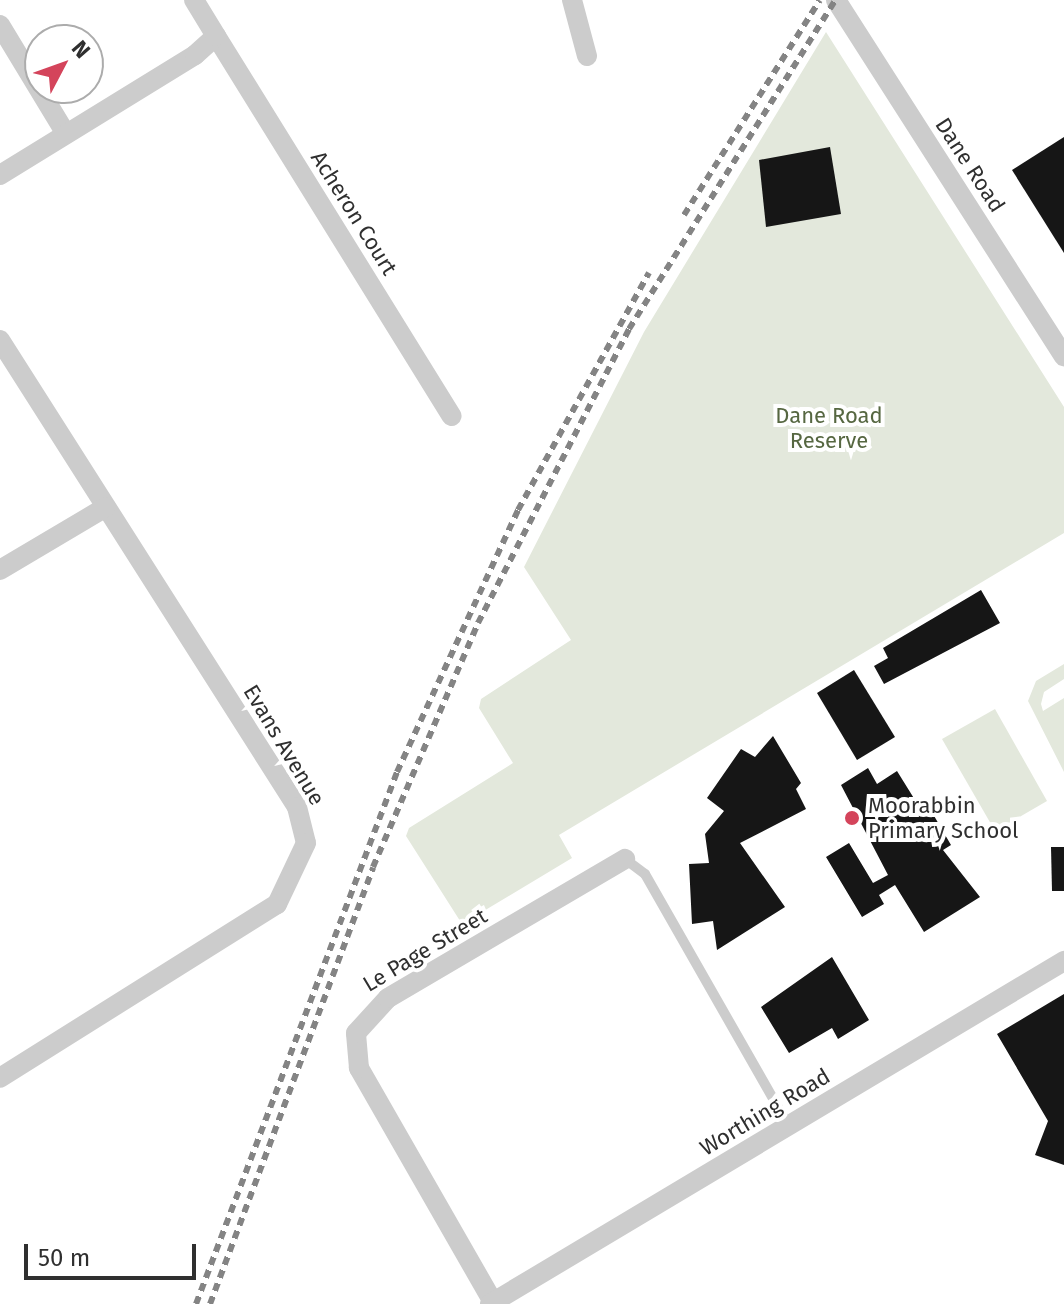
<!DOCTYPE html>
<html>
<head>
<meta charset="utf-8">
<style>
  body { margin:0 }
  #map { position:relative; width:1064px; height:1304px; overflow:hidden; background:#fff; font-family:"Fira Sans",sans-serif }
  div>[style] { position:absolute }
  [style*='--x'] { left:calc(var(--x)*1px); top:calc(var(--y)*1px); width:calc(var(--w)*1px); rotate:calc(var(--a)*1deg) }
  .green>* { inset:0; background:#e3e8dc }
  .building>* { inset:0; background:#161616 }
  .lane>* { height:10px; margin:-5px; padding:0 5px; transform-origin:5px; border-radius:5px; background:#ccc }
  .street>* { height:20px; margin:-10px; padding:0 10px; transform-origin:10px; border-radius:10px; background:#ccc }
  .rail>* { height:6px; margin-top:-3px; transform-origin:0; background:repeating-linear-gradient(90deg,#848484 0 8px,transparent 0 14px) }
  .dots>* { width:22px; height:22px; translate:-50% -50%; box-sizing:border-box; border:4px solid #fff; border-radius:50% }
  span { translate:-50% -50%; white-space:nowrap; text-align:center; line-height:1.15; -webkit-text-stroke:8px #fff; paint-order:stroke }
  .street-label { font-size:22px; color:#2f2f2f }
  .park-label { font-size:22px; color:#566741 }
  .poi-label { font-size:22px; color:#2f2f2f }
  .left { translate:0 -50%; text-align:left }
  .north { position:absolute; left:24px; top:24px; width:80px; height:80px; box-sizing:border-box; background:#fff; border:2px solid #acacac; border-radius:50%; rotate:49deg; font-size:22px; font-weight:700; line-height:32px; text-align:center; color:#2f2f2f }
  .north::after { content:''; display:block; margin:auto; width:28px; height:36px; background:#d4445b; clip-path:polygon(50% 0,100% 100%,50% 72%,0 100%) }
  .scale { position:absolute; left:24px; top:1244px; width:172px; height:36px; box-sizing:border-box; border:4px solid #2f2f2f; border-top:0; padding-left:10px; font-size:24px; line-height:28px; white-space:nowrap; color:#2f2f2f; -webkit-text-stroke:6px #fff; paint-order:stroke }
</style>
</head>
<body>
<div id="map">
  <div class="green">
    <div style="clip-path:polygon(826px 32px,1064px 407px,1064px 533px,559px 835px,572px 858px,462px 924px,406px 836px,409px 828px,513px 763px,479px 708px,481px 699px,571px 640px,524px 567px,644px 332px)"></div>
    <div style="clip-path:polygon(1064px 664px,1064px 679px,1044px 692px,1041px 704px,1043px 711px,1064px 698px,1064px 772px,1028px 701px,1036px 681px)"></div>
    <div style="clip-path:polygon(995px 709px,1047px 801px,995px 831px,942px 739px)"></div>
  </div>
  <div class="building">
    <div style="clip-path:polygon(1064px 137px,1064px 253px,1012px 170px)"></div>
    <div style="clip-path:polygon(830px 147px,841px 214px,766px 227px,759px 160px)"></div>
    <div style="clip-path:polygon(981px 590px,1000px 623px,884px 684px,874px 666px,888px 658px,883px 648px)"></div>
    <div style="clip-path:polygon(854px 670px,895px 737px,857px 760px,817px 693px)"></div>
    <div style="clip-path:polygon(773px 736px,801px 783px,796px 789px,806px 809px,740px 843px,785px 907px,717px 950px,713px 921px,692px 924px,689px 864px,709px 863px,705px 834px,724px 811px,707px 798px,741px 749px,755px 757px)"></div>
    <div style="clip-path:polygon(868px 768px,877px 784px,897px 771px,915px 800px,905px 806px,909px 812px,926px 802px,951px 845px,943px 850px,980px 897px,924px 932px,895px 885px,879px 895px,884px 904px,862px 917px,826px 857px,849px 843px,873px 883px,888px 875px,841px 785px)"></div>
    <div style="clip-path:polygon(1051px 847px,1064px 847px,1064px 891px,1052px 891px)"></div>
    <div style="clip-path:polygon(832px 957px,869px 1020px,838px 1039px,832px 1028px,789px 1053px,761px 1007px)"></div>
    <div style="clip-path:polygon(1064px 994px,1064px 1165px,1035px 1155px,1048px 1121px,997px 1034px)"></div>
  </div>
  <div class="lane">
    <div style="--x:625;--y:859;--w:25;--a:37"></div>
    <div style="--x:645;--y:874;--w:290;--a:60.3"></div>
  </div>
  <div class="street">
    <div style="--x:572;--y:0;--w:58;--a:75"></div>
    <div style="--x:836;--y:0;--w:423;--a:57.4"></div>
    <div style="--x:0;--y:25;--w:127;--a:58.8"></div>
    <div style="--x:216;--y:36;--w:447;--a:58.2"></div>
    <div style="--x:0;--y:175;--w:229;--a:-31.6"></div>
    <div style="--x:195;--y:55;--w:28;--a:-42"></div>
    <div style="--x:216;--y:36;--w:42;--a:-121.4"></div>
    <div style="--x:0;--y:340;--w:553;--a:57.54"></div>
    <div style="--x:297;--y:807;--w:37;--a:76"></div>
    <div style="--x:306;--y:843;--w:68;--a:115.4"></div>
    <div style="--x:277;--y:904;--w:327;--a:147.9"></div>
    <div style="--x:0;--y:570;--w:123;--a:-30.7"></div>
    <div style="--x:493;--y:1302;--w:270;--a:-119.8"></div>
    <div style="--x:359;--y:1068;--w:35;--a:-95"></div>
    <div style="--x:356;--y:1033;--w:47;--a:-47.6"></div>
    <div style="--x:388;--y:998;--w:275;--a:-30.4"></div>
    <div style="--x:490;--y:1304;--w:669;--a:-30.86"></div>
  </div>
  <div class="rail">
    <div style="--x:684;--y:215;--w:254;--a:-57.7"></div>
    <div style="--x:196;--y:1304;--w:569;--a:-69.3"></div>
    <div style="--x:397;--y:772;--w:289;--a:-65.2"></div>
    <div style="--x:518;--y:510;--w:271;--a:-61.1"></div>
    <div style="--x:210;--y:1304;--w:466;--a:-69.5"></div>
    <div style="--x:373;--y:867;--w:266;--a:-66.7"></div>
    <div style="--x:478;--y:623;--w:331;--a:-62.8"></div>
    <div style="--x:629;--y:329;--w:388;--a:-57.9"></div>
  </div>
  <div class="dots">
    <div style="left:852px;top:818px;background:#d4445b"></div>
  </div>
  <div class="street-label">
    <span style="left:970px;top:165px;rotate:57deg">Dane Road</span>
    <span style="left:354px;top:213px;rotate:58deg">Acheron Court</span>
    <span style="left:284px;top:745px;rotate:59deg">Evans Avenue</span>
    <span style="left:425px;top:950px;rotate:-31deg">Le Page Street</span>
    <span style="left:765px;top:1112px;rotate:-31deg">Worthing Road</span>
  </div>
  <div class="park-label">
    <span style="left:829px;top:428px">Dane Road<br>Reserve</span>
  </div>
  <div class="poi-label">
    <span class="left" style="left:868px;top:818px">Moorabbin<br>Primary School</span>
  </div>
  <div class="north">N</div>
  <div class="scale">50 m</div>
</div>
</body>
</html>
